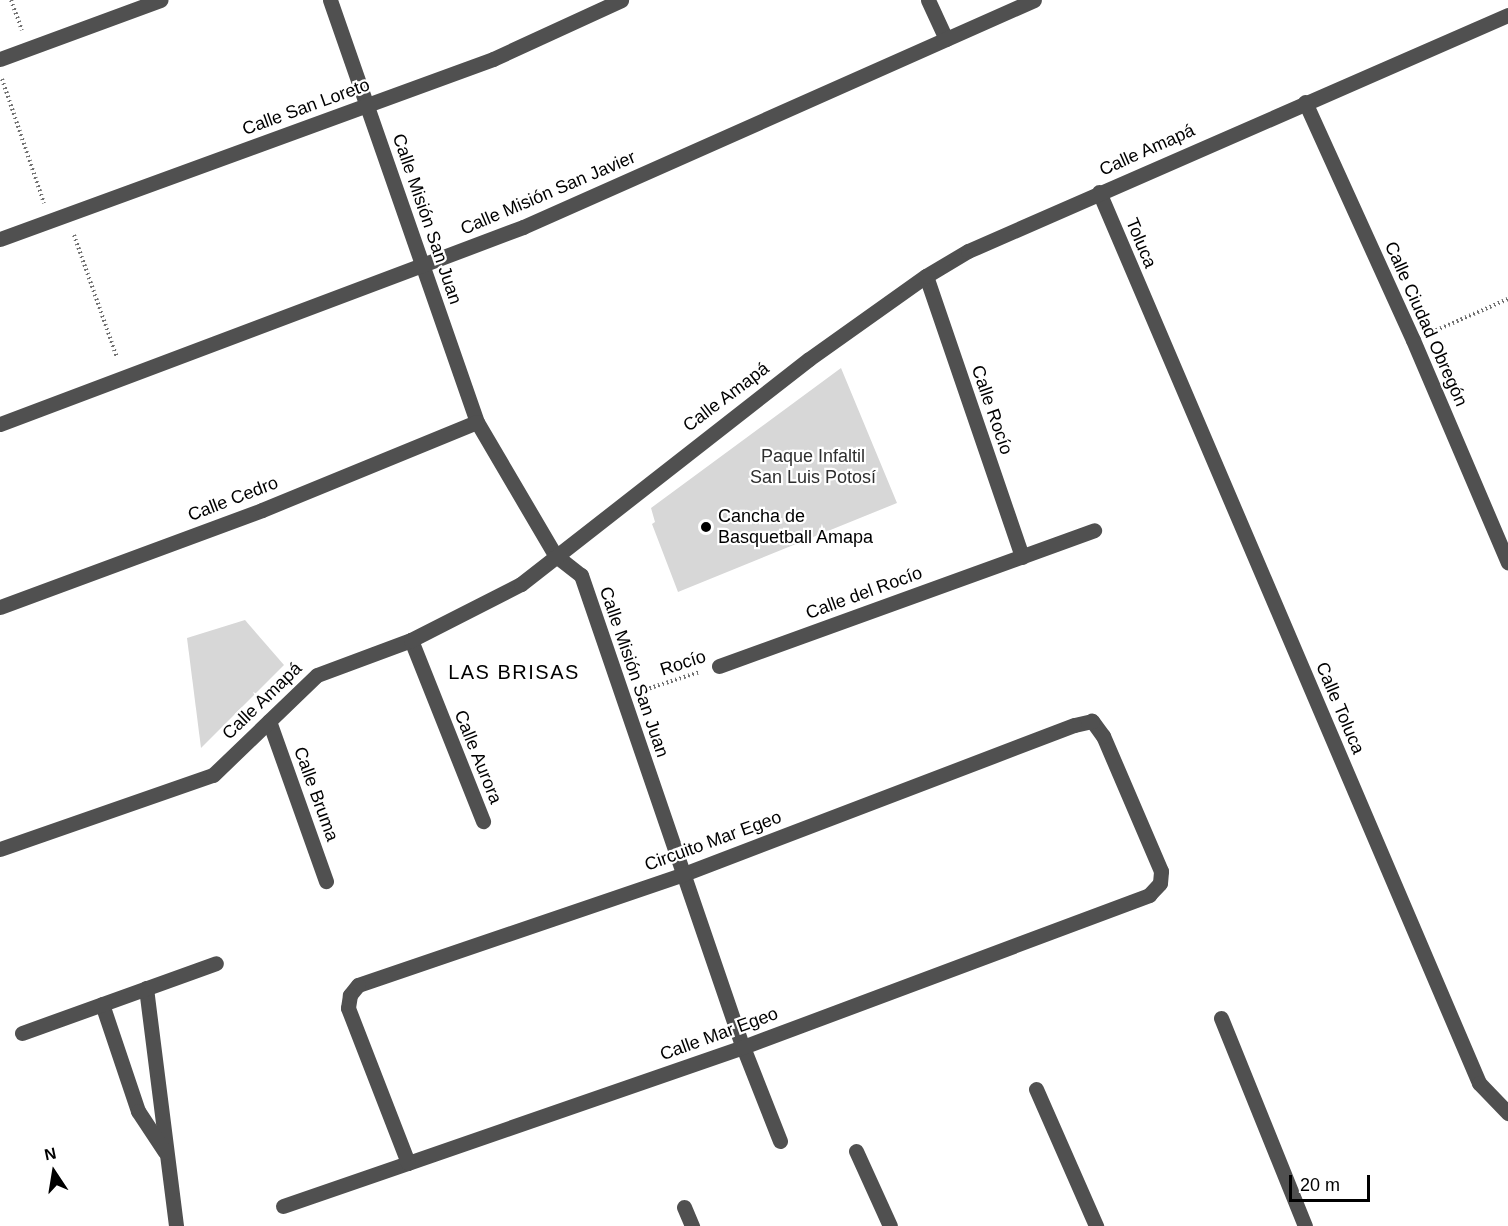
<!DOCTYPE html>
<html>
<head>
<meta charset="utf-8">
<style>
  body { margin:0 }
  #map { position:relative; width:1508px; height:1226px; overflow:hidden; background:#fff; font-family:Helvetica,sans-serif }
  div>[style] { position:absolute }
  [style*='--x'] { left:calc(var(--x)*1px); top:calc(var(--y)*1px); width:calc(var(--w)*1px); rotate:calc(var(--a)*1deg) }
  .green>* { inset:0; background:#d7d7d7 }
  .path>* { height:4px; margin-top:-2px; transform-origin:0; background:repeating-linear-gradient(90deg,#727272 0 1.5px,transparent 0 4.5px) }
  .minor>* { height:15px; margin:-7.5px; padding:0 7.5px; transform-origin:7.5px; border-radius:7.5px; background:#505050 }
  .dots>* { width:16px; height:16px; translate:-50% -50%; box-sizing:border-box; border:3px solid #fff; border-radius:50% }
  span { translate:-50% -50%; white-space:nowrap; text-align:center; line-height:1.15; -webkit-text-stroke:4.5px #fff; paint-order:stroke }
  .street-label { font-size:18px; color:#000 }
  .park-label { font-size:18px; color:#2e2e2e }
  .poi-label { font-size:18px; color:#000 }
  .left { translate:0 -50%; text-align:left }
  .neighbourhood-label { font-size:20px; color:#000; letter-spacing:1.5px }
  .north { position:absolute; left:24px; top:1142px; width:60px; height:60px; -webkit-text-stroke:4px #fff; paint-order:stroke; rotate:348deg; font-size:16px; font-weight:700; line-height:24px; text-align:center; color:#000 }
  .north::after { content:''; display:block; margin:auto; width:21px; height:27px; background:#000; clip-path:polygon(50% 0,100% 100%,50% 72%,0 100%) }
  .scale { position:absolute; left:1289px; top:1175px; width:81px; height:27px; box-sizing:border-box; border:3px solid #000; border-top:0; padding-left:8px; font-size:18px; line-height:21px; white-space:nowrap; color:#000; -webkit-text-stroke:4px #fff; paint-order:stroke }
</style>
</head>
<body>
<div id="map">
  <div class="green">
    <div style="clip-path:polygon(841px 368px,897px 503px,678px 592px,652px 524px,655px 522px,651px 508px)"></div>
    <div style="clip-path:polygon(245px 620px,284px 665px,201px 748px,187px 638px)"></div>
  </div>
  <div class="path">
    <div style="--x:11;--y:0;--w:32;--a:70"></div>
    <div style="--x:2;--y:79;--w:131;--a:71.3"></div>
    <div style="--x:74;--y:235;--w:130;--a:70.7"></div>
    <div style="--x:1432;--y:332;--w:83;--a:-23.5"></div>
    <div style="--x:641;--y:691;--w:62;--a:-17.9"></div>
  </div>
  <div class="minor">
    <div style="--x:330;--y:0;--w:447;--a:70.8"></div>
    <div style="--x:477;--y:422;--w:154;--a:59.6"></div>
    <div style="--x:555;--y:555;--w:33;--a:38"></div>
    <div style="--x:581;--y:575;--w:499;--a:71.1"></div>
    <div style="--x:743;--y:1047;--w:101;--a:68.5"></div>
    <div style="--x:928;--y:0;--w:43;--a:65.2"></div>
    <div style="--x:0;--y:59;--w:171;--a:-20.2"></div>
    <div style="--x:1305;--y:102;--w:261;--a:65.6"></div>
    <div style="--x:1413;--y:340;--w:242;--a:66.9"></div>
    <div style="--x:1099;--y:192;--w:969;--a:66.9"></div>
    <div style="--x:1479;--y:1083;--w:42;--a:46"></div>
    <div style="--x:0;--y:239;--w:525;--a:-20.06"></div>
    <div style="--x:493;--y:59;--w:141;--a:-24.7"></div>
    <div style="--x:926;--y:276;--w:297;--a:71.1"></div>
    <div style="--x:0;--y:424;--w:559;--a:-20.64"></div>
    <div style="--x:523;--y:227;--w:559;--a:-23.95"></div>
    <div style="--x:0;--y:607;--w:279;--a:-20.3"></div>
    <div style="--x:262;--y:510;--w:232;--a:-22.3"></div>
    <div style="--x:411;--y:640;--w:195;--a:68.3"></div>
    <div style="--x:719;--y:666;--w:399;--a:-19.9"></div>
    <div style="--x:269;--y:721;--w:170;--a:70.4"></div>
    <div style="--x:0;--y:849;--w:225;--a:-19.2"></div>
    <div style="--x:213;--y:775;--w:144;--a:-43.9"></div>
    <div style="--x:317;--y:675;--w:100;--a:-20.4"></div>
    <div style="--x:411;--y:640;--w:123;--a:-27"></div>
    <div style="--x:521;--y:584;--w:365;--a:-38"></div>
    <div style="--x:809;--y:359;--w:143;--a:-35.4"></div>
    <div style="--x:926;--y:276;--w:49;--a:-30.8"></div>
    <div style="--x:968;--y:251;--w:589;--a:-23.61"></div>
    <div style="--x:146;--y:988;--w:240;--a:82.8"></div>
    <div style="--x:102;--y:1004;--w:113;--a:71.4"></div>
    <div style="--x:138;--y:1111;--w:49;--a:56.6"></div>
    <div style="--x:1221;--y:1018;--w:224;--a:68"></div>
    <div style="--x:22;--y:1033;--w:206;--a:-19.8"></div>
    <div style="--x:1036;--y:1089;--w:150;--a:66.3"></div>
    <div style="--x:856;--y:1151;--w:82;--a:65.6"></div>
    <div style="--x:283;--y:1206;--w:132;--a:-19"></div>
    <div style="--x:408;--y:1163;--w:355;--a:-19.1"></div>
    <div style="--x:743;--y:1047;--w:434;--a:-20.5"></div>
    <div style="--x:1149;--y:895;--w:16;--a:-47"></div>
    <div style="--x:1160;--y:883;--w:12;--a:-85"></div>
    <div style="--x:1161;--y:871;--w:147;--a:-113.2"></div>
    <div style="--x:1103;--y:736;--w:19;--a:-126"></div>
    <div style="--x:1092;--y:721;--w:18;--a:167"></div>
    <div style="--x:1074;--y:725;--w:417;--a:159.1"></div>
    <div style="--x:684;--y:874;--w:344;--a:161.2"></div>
    <div style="--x:358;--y:985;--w:13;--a:129"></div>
    <div style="--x:350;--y:995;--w:13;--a:99"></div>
    <div style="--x:348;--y:1008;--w:166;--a:68.8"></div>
    <div style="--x:684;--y:1207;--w:21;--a:67"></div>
  </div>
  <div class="dots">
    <div style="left:706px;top:527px;background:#000"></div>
  </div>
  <div class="street-label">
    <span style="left:306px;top:107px;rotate:-20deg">Calle San Loreto</span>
    <span style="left:1147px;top:150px;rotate:-24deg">Calle Amapá</span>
    <span style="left:548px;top:193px;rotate:-23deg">Calle Misión San Javier</span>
    <span style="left:427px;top:219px;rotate:71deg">Calle Misión San Juan</span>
    <span style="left:1141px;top:243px;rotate:67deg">Toluca</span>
    <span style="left:1426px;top:324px;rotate:66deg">Calle Ciudad Obregón</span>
    <span style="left:726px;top:397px;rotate:-37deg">Calle Amapá</span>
    <span style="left:992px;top:410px;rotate:71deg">Calle Rocío</span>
    <span style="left:233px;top:499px;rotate:-21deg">Calle Cedro</span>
    <span style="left:864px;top:593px;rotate:-20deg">Calle del Rocío</span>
    <span style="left:683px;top:663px;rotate:-18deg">Rocío</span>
    <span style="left:634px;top:672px;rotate:71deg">Calle Misión San Juan</span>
    <span style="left:262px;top:701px;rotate:-44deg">Calle Amapá</span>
    <span style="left:1340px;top:708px;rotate:67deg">Calle Toluca</span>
    <span style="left:478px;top:757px;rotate:68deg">Calle Aurora</span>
    <span style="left:316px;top:794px;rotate:70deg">Calle Bruma</span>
    <span style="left:713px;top:841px;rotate:-20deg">Circuito Mar Egeo</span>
    <span style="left:719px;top:1034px;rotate:-20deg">Calle Mar Egeo</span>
  </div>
  <div class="park-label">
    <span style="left:813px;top:467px">Paque Infaltil<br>San Luis Potosí</span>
  </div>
  <div class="poi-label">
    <span class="left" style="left:718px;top:527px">Cancha de<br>Basquetball Amapa</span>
  </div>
  <div class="neighbourhood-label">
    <span style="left:514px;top:672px">LAS BRISAS</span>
  </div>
  <div class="north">N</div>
  <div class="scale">20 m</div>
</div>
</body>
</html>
